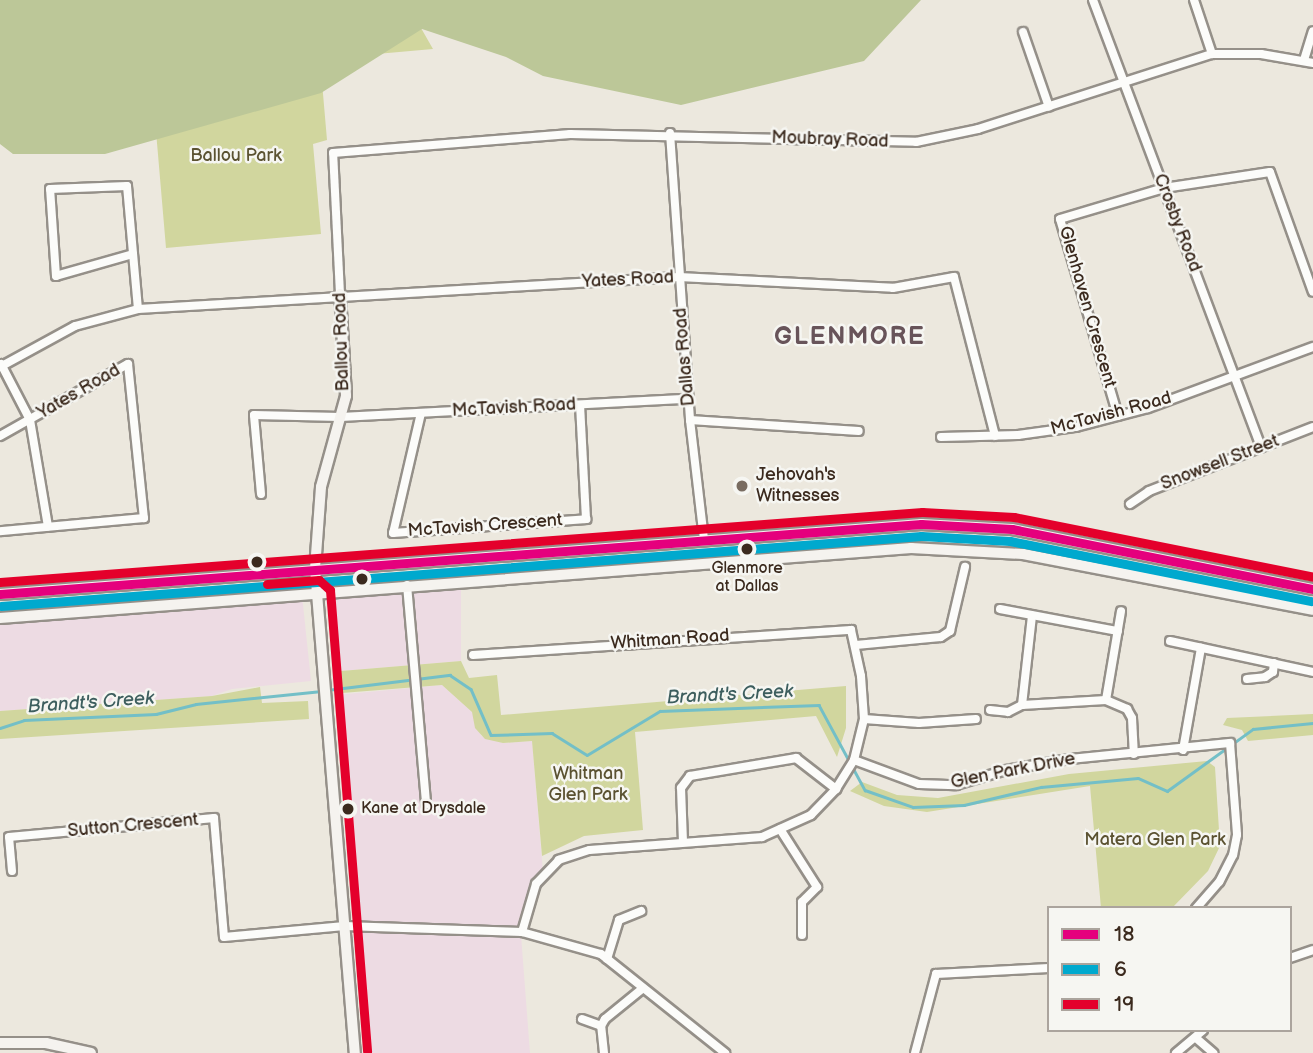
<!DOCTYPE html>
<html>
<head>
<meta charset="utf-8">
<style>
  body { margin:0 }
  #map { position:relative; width:1313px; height:1053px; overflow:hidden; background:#ece8de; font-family:"Balsamiq Sans",sans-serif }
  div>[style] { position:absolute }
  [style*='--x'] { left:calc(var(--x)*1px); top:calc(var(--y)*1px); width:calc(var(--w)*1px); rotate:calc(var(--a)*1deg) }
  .built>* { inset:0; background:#eddbe3 }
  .green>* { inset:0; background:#d1d69e }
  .forest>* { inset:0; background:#bcc798 }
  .stream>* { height:2.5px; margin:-1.25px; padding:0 1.25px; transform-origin:1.25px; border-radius:1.25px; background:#73bfc7 }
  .roads { filter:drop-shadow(2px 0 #959089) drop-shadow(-2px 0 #959089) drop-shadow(0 2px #959089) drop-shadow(0 -2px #959089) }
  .street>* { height:8px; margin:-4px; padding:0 4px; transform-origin:4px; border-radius:4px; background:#fcfcfa }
  .secondary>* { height:10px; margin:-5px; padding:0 5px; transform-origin:5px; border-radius:5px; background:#f5f3ef }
  .bus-1>* { height:9px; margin:-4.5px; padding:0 4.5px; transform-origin:4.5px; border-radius:4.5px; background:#e5007d }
  .bus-2>* { height:9px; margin:-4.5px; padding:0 4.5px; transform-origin:4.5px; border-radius:4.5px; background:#00a9ce }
  .bus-3>* { height:9px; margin:-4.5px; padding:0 4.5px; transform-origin:4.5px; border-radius:4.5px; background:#e4002b }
  .dots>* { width:19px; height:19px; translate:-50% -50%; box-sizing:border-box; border:4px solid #f6f6f2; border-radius:50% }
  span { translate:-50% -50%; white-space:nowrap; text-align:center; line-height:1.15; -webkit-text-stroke:5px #f6f6f2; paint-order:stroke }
  .bus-label { font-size:16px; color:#3b2a1e }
  .left { translate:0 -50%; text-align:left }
  .street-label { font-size:18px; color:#3b2a1e }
  .park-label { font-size:18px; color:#5b5231 }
  .poi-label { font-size:18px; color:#3b2a1e }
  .water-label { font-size:19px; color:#3d5e5e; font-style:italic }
  .district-label { font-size:24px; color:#68545a; font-weight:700; letter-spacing:2px }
  .legend { position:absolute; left:1047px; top:906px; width:245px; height:126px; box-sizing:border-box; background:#f6f6f2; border:2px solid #aba49d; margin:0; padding:9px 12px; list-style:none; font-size:21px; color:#3b2a1e }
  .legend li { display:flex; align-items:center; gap:14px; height:35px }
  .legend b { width:35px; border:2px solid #aba49d }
</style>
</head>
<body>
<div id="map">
  <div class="built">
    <div style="clip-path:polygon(461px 587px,461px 661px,341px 671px,325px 597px)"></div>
    <div style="clip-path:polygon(302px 595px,311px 681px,232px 689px,212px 696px,0 711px,0 620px)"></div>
    <div style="clip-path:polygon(442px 685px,472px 712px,481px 736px,503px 743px,532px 741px,543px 872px,524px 908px,521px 935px,530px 1053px,368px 1053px,336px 695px)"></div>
  </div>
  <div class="green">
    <div style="clip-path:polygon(0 0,405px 0,433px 49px,320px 59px,327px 140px,313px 144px,321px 234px,166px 248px,151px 73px)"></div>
    <div style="clip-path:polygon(461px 661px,469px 678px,497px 675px,501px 715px,846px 686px,846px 728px,837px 757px,816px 716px,635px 732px,643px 830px,584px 836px,542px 856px,532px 741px,503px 743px,485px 739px,475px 728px,472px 712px,442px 685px,342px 693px,341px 671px)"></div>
    <div style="clip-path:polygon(260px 687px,262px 703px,308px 701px,309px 719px,0 739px,0 711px,212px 696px)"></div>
    <div style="clip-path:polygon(1313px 714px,1313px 735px,1248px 741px,1242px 730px,1223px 725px,1227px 718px)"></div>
    <div style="clip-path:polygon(1207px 761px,1215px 767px,1220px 846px,1208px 871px,1172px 908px,1101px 908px,1090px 786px,927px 812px,884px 806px,850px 791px,862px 782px,897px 795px,938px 798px,1069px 774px)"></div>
  </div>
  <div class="forest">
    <div style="clip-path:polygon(0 0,921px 0,864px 61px,681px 105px,543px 76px,506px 57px,422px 29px,321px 93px,105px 154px,13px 154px,0 144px)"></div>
  </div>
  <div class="stream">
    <div style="--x:327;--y:690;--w:124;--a:-7"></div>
    <div style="--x:450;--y:675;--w:25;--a:34"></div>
    <div style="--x:471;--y:689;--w:50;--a:66.5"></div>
    <div style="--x:491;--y:735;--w:61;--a:-1.9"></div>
    <div style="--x:552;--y:733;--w:41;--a:32.2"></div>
    <div style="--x:587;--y:755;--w:85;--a:-31.1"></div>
    <div style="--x:660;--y:711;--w:159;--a:-2.2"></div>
    <div style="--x:819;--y:705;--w:97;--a:61.6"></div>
    <div style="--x:865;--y:790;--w:51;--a:19.5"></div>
    <div style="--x:913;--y:807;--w:51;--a:-2.2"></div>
    <div style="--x:964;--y:805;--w:79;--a:-13.2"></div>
    <div style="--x:1041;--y:787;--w:97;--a:-5.3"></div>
    <div style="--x:1138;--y:778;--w:32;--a:24"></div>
    <div style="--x:1167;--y:791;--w:106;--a:-35.8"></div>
    <div style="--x:1253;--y:729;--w:60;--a:-5.7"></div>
    <div style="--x:0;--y:728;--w:25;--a:-18"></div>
    <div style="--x:24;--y:720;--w:132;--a:-2.6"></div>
    <div style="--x:156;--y:714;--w:41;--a:-14"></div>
    <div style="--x:196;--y:704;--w:126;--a:-5.9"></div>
  </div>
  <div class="roads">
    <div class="street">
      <div style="--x:1093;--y:0;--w:478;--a:69.4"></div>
      <div style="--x:1194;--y:0;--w:57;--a:71.6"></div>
      <div style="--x:1023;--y:32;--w:79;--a:70.9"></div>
      <div style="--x:1304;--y:60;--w:30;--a:-73"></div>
      <div style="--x:670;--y:133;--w:288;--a:86"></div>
      <div style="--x:690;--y:420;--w:120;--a:83.3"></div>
      <div style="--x:133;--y:254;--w:80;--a:164.1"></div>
      <div style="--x:56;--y:276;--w:87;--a:-93.9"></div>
      <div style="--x:50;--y:189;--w:77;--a:-2.2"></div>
      <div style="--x:127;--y:186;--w:123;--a:84.9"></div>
      <div style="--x:340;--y:294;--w:141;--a:-92.8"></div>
      <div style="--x:333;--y:153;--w:238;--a:-4.6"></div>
      <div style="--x:570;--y:134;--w:346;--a:1.3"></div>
      <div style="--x:916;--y:142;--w:63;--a:-11.8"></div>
      <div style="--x:978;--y:129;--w:246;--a:-17.8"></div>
      <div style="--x:1212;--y:54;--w:49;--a:0"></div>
      <div style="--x:1261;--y:54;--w:53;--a:9.8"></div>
      <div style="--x:1;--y:364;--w:63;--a:62.6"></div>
      <div style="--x:30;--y:420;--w:108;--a:80.4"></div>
      <div style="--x:0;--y:367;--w:85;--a:-28.7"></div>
      <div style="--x:75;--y:326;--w:65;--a:-15.1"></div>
      <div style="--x:138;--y:309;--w:542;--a:-3.39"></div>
      <div style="--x:679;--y:277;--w:214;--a:2.9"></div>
      <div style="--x:893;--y:288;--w:62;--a:-10.2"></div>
      <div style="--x:954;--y:277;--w:164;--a:75.5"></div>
      <div style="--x:421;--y:413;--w:123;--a:103.1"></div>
      <div style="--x:393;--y:533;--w:194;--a:-4.1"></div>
      <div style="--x:586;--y:519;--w:114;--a:-93"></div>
      <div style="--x:1118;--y:416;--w:205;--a:-106.4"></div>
      <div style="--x:1060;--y:219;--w:109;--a:-16.6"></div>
      <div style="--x:1164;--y:188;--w:107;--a:-8.6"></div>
      <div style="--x:1270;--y:172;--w:127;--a:70.3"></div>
      <div style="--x:690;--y:420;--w:169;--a:3.7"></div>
      <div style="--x:0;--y:436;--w:147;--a:-29.4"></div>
      <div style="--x:128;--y:364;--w:155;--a:84.1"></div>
      <div style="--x:144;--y:518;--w:145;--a:174.8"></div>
      <div style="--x:941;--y:437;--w:77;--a:-1.5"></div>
      <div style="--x:1018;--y:435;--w:59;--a:-7.9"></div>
      <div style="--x:1076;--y:427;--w:74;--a:-14.8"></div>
      <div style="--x:1148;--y:408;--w:176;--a:-20.3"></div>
      <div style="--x:261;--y:494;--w:79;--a:-95.1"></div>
      <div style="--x:254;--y:415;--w:86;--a:1.3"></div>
      <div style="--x:340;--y:417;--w:348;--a:-3"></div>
      <div style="--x:1130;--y:504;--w:23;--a:-34"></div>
      <div style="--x:1149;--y:491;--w:176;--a:-21.3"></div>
      <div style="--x:407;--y:585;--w:220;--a:85"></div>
      <div style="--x:1000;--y:609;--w:120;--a:10.6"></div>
      <div style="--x:1170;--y:641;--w:146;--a:12.2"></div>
      <div style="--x:856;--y:645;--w:85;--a:-5.4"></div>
      <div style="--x:941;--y:637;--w:11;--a:-34"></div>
      <div style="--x:950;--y:631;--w:66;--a:-76.8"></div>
      <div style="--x:473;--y:655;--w:379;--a:-3.8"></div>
      <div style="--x:851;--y:630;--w:47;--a:77.7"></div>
      <div style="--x:861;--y:676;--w:43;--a:86"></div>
      <div style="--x:864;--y:719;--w:42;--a:103.7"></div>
      <div style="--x:854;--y:760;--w:34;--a:122"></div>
      <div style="--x:836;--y:789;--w:36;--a:134"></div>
      <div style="--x:811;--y:815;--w:54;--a:155.8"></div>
      <div style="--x:762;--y:837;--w:173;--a:175.7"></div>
      <div style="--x:589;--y:850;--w:32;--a:162"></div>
      <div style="--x:559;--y:860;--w:33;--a:134"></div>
      <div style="--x:536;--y:884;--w:50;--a:106.3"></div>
      <div style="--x:1247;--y:679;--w:18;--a:-6"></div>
      <div style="--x:1265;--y:677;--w:9;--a:-32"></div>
      <div style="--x:1273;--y:672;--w:9;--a:-84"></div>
      <div style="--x:1106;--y:700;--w:23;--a:23"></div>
      <div style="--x:1127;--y:709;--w:10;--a:61"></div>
      <div style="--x:1132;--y:718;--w:36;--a:87"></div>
      <div style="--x:1022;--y:705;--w:84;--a:-3.4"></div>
      <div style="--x:1106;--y:700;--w:90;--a:-80.4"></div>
      <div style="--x:990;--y:710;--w:18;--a:6"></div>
      <div style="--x:1008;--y:712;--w:16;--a:-27"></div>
      <div style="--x:1022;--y:705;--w:90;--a:-83.6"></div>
      <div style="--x:864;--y:719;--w:55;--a:4.2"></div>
      <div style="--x:919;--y:723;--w:57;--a:-4"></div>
      <div style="--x:1183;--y:750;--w:104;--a:-80"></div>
      <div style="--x:854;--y:760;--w:69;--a:20.3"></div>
      <div style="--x:919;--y:784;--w:37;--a:2"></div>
      <div style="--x:956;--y:785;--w:52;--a:-16.7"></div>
      <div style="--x:1006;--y:770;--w:64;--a:-9.9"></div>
      <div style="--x:1069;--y:759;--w:162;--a:-5.7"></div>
      <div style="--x:1230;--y:743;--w:92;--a:85.6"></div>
      <div style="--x:1237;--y:835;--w:20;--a:101"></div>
      <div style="--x:1233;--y:855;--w:30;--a:117"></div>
      <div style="--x:1219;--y:882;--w:35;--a:131"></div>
      <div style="--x:780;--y:829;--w:69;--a:57.5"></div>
      <div style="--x:817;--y:887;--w:21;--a:135"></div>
      <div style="--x:802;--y:902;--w:33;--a:90"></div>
      <div style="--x:683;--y:842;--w:54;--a:-92.1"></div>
      <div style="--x:681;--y:788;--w:15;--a:-53"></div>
      <div style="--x:690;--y:776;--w:108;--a:-9.6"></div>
      <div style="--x:796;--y:758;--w:51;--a:37.8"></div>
      <div style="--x:12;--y:871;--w:34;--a:-95"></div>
      <div style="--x:9;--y:837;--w:206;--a:-5.3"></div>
      <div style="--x:214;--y:818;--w:119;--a:85.2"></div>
      <div style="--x:224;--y:937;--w:121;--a:-5.2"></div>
      <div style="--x:344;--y:926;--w:178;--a:1.9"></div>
      <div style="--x:522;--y:932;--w:82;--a:15.6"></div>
      <div style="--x:601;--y:954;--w:159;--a:38.6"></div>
      <div style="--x:1290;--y:958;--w:24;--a:-19"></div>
      <div style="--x:607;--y:959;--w:41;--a:-72.9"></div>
      <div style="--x:619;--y:920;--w:24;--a:-22"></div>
      <div style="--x:582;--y:1019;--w:20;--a:20"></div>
      <div style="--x:1196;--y:1038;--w:23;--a:41"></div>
      <div style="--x:604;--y:1053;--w:27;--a:-96"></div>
      <div style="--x:601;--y:1026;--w:8;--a:-60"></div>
      <div style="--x:605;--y:1019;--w:49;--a:-39.2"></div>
      <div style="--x:915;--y:1053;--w:82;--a:-75.1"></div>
      <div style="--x:936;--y:974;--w:113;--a:-3"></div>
      <div style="--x:1176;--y:1053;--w:35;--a:-40"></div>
    </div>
    <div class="secondary">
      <div style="--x:340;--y:294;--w:102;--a:86.6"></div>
      <div style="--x:346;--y:396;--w:94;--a:105.4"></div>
      <div style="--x:321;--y:487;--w:82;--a:94.2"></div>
      <div style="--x:315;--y:569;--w:486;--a:85.3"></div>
      <div style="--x:0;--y:594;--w:924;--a:-4.35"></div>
      <div style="--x:921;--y:524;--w:91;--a:3.1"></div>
      <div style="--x:1012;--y:529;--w:307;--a:11.3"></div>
      <div style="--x:0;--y:618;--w:914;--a:-4.39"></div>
      <div style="--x:911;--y:548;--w:112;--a:3.1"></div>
      <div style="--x:1023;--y:554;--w:295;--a:10.9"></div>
      <div style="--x:0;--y:1043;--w:46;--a:0"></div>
      <div style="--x:46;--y:1043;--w:46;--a:12.5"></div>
    </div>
  </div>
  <div class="bus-1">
    <div style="--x:0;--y:594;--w:924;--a:-4.35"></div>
    <div style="--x:921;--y:524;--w:91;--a:3.1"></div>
    <div style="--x:1012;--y:529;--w:307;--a:11.3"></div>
  </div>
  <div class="bus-2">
    <div style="--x:1;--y:606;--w:923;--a:-4.35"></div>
    <div style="--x:921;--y:536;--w:89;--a:3.2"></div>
    <div style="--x:1010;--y:541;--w:307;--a:11.3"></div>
  </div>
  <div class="bus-3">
    <div style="--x:0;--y:582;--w:925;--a:-4.34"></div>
    <div style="--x:922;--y:512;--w:92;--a:3.1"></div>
    <div style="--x:1014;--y:517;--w:305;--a:11.3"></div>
    <div style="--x:267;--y:584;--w:52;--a:-4.4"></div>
    <div style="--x:319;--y:580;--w:15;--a:42"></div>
    <div style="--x:330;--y:590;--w:463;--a:85.4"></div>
  </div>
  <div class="dots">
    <div style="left:742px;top:486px;background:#796c61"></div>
    <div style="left:747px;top:549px;background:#3b2a1e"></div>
    <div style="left:257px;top:562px;background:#3b2a1e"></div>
    <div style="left:362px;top:579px;background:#3b2a1e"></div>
    <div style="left:348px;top:809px;background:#3b2a1e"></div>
  </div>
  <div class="bus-label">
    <span style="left:747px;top:578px">Glenmore<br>at Dallas</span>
    <span class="left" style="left:361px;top:809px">Kane at Drysdale</span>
  </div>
  <div class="street-label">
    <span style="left:830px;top:140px;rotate:2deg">Moubray Road</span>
    <span style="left:1177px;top:223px;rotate:69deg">Crosby Road</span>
    <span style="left:628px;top:280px;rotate:-3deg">Yates Road</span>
    <span style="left:1087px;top:307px;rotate:74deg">Glenhaven Crescent</span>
    <span style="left:342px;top:342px;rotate:-92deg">Ballou Road</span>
    <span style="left:685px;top:357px;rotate:-95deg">Dallas Road</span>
    <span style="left:79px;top:392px;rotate:-30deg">Yates Road</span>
    <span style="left:514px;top:408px;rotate:-3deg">McTavish Road</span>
    <span style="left:1111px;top:414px;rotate:-15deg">McTavish Road</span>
    <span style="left:1220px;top:463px;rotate:-21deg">Snowsell Street</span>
    <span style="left:485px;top:526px;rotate:-4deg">McTavish Crescent</span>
    <span style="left:670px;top:640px;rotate:-4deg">Whitman Road</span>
    <span style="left:1013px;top:771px;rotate:-11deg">Glen Park Drive</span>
    <span style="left:133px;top:826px;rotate:-5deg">Sutton Crescent</span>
  </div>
  <div class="park-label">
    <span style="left:236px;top:156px">Ballou Park</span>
    <span style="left:588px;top:785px">Whitman<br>Glen Park</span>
    <span style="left:1155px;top:840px">Matera Glen Park</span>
  </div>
  <div class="poi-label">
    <span class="left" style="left:756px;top:486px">Jehovah's<br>Witnesses</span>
  </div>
  <div class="water-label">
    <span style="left:730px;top:695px;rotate:-3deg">Brandt's Creek</span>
    <span style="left:91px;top:703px;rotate:-4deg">Brandt's Creek</span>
  </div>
  <div class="district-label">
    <span style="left:850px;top:337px">GLENMORE</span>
  </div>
  <ul class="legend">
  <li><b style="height:9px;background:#e5007d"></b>18</li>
  <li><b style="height:9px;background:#00a9ce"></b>6</li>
  <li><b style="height:9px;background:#e4002b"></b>19</li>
  </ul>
</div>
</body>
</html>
